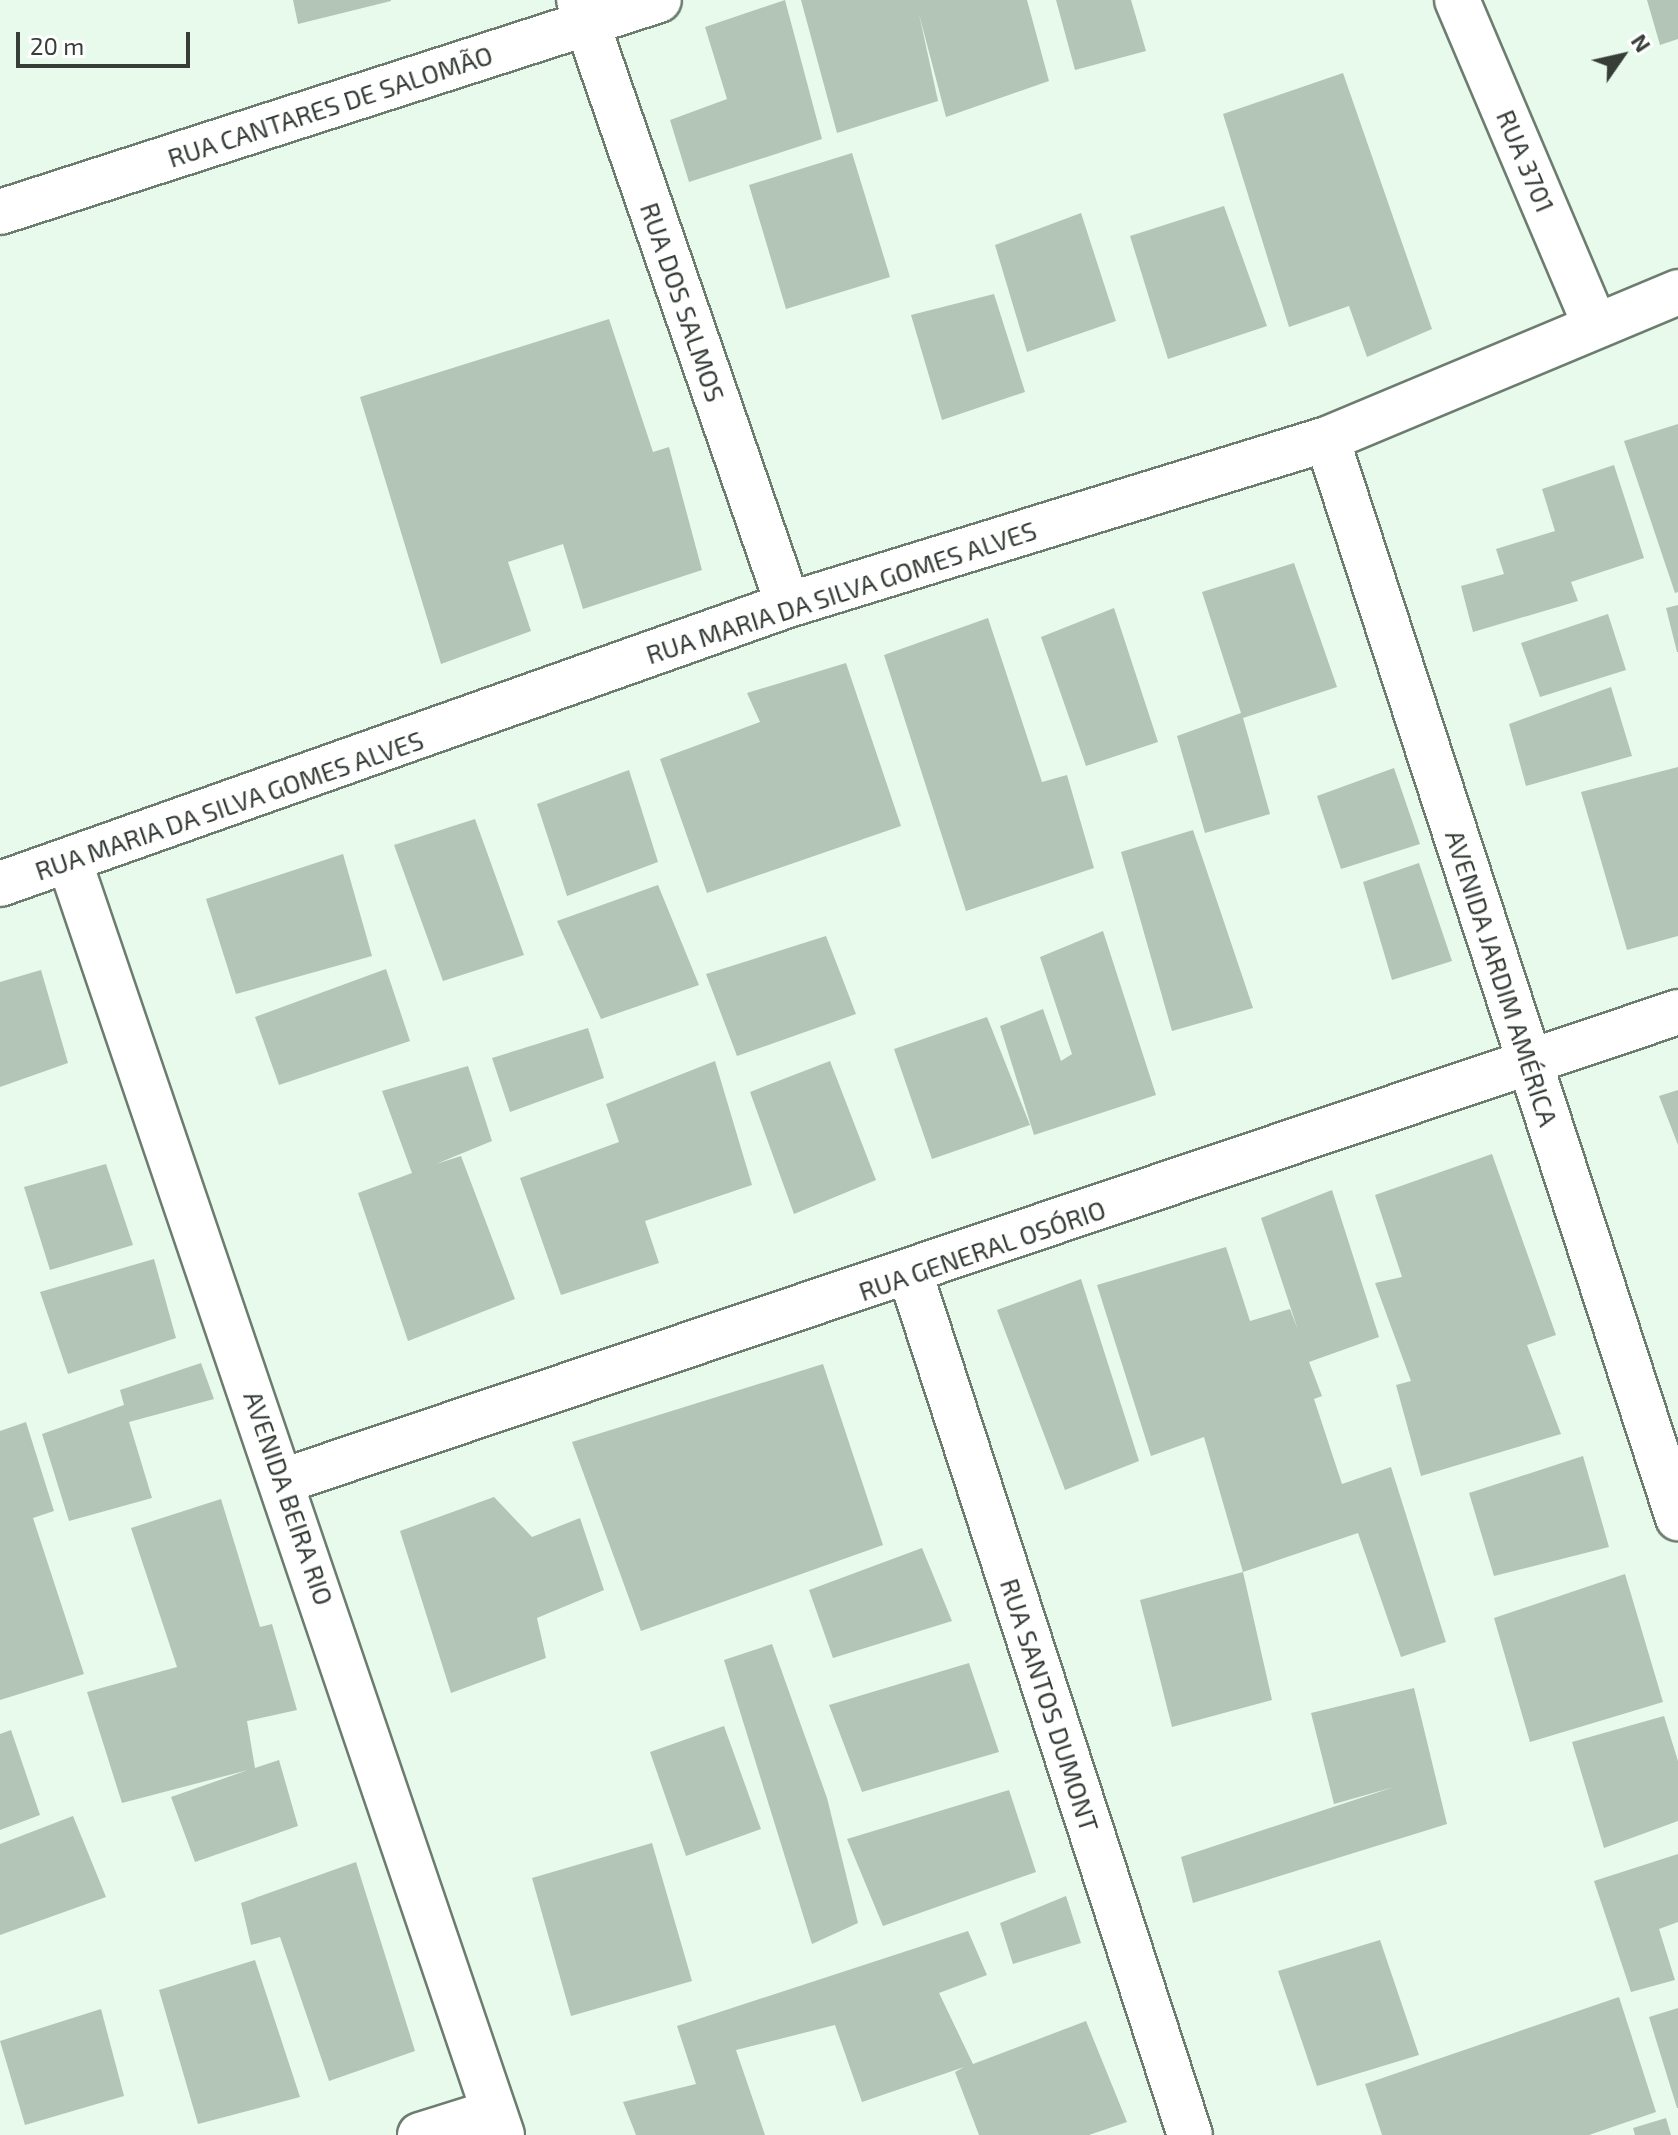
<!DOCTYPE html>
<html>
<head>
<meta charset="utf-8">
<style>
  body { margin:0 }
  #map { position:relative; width:1678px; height:2135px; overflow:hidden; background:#e7faeb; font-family:"Exo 2",sans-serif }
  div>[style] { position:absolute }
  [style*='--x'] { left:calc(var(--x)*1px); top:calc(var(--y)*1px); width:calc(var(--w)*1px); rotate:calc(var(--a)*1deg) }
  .building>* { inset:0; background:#b3c5b7 }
  .roads { filter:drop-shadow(2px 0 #6c7d70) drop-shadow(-2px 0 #6c7d70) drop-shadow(0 2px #6c7d70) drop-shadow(0 -2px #6c7d70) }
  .minor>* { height:44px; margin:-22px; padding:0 22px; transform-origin:22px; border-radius:22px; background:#fff }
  span { translate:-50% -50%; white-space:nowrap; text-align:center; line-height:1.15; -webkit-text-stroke:6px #fff; paint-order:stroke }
  .street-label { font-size:26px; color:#373e38 }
  .north { position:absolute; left:1582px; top:16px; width:80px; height:80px; -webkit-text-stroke:6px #fff; paint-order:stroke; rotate:56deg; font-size:22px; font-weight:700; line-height:32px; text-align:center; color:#373e38 }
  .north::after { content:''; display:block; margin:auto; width:28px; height:36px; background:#373e38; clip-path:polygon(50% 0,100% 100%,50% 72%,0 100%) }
  .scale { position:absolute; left:16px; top:32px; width:174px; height:36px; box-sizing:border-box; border:4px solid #373e38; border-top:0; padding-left:10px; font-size:24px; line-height:28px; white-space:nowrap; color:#373e38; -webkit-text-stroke:6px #fff; paint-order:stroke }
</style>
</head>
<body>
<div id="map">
  <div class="building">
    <div style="clip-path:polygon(293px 0,391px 0,391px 1px,298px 24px)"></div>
    <div style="clip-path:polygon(785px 0,822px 139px,689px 182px,670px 120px,727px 99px,705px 27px)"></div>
    <div style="clip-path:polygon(801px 0,1027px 0,1049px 81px,946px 117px,919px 14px,938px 101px,837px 133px)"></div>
    <div style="clip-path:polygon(1056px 0,1131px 0,1146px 51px,1075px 70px)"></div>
    <div style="clip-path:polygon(1647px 0,1678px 0,1678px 39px,1660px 45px)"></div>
    <div style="clip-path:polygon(1343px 73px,1432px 329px,1367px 357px,1349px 306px,1289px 327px,1223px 114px)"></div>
    <div style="clip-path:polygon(852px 153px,890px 277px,786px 309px,749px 185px)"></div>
    <div style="clip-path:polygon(1224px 206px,1267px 326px,1168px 359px,1130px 236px)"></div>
    <div style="clip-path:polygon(1081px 213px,1116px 321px,1027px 352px,995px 245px)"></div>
    <div style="clip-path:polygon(994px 294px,1025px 392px,942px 420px,911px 315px)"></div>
    <div style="clip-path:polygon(609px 319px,653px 452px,669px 447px,702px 570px,583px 609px,563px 544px,508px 562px,531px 631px,441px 664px,360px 397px)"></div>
    <div style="clip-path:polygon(1678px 424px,1678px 592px,1675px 593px,1624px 441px)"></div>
    <div style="clip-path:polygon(1614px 465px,1644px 558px,1571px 582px,1578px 601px,1473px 632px,1461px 586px,1504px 574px,1496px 549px,1555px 531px,1542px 489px)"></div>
    <div style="clip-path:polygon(1294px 563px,1337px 687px,1243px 718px,1270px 814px,1205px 833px,1177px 736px,1241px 713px,1202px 592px)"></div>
    <div style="clip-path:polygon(1678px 605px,1678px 652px,1677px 652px,1666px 608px)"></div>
    <div style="clip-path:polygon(1114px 608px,1158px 742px,1086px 766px,1041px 637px)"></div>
    <div style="clip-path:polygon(1608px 614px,1626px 670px,1540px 697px,1521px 643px)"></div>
    <div style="clip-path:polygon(988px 618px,1042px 782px,1067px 775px,1094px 868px,966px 911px,884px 655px)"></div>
    <div style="clip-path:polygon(846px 663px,901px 826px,707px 893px,660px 759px,760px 722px,747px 693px)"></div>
    <div style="clip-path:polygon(1611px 687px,1632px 756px,1526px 786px,1509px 724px)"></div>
    <div style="clip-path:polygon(1678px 767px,1678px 936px,1627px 950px,1581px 792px)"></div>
    <div style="clip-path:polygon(1394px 768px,1420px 844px,1341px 869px,1317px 796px)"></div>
    <div style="clip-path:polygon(629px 770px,658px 862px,567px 896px,537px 804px)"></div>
    <div style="clip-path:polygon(475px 819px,524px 955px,443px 981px,394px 845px)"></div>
    <div style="clip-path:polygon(1193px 830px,1253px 1008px,1172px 1031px,1121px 852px)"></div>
    <div style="clip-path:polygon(343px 854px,372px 956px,236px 994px,206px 899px)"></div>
    <div style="clip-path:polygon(1419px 863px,1452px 961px,1392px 980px,1363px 882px)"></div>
    <div style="clip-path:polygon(658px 885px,699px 985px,601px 1019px,557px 921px)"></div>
    <div style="clip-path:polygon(1103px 931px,1156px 1095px,1034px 1135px,1000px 1026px,1043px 1009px,1061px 1061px,1072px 1054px,1040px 957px)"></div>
    <div style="clip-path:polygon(826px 936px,856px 1014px,737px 1056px,706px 974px)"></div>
    <div style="clip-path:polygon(386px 969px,410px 1041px,279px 1085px,255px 1017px)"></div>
    <div style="clip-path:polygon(41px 970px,68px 1063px,0 1087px,0 982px)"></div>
    <div style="clip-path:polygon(987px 1017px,1030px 1125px,932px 1159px,894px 1049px)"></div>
    <div style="clip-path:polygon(588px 1028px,604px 1078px,510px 1112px,492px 1058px)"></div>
    <div style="clip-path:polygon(715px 1061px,752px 1185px,645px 1221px,659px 1263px,561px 1295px,520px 1178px,619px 1142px,606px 1104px)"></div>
    <div style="clip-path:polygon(830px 1061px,876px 1180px,794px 1214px,750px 1092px)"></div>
    <div style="clip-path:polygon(468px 1066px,492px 1141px,436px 1164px,461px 1156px,515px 1299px,408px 1341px,358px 1193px,412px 1173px,382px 1091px)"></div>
    <div style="clip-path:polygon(1678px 1090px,1678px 1145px,1659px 1096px)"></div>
    <div style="clip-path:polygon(1492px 1154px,1556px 1335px,1527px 1345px,1561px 1434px,1421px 1476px,1396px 1385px,1411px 1381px,1375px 1283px,1402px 1277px,1375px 1195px)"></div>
    <div style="clip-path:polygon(106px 1164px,133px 1245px,50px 1270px,24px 1187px)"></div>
    <div style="clip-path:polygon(1332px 1190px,1379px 1337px,1309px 1362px,1322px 1396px,1314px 1399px,1342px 1484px,1391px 1467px,1446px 1642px,1401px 1657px,1358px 1533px,1243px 1572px,1204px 1437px,1151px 1456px,1097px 1285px,1226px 1247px,1250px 1321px,1290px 1309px,1298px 1330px,1261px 1218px)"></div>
    <div style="clip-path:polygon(154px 1259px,176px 1338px,68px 1374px,40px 1292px)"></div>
    <div style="clip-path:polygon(1081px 1279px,1139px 1461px,1065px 1490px,997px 1310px)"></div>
    <div style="clip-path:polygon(201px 1363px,214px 1399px,129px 1422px,152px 1498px,69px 1521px,42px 1434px,124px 1405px,120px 1390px)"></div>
    <div style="clip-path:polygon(823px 1364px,883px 1545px,641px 1631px,572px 1442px)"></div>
    <div style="clip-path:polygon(26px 1422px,54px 1511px,33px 1518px,84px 1674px,0 1700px,0 1431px)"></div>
    <div style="clip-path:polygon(1583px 1456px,1609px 1547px,1494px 1576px,1469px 1493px)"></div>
    <div style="clip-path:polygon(494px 1497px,532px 1537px,580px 1518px,604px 1590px,537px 1618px,546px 1658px,451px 1693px,400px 1531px)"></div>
    <div style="clip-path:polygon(221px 1499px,260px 1627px,272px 1624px,297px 1710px,247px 1721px,255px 1768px,279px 1760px,298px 1826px,195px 1862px,171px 1797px,248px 1770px,122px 1803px,87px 1692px,177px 1667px,131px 1528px)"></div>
    <div style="clip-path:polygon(922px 1548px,952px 1621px,833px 1658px,809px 1590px)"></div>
    <div style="clip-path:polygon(1243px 1572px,1272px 1700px,1172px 1727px,1140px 1600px)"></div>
    <div style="clip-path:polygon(1625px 1574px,1663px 1702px,1530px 1742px,1494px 1618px)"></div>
    <div style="clip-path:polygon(772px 1644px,827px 1798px,858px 1923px,812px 1944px,724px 1660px)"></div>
    <div style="clip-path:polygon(969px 1663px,999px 1752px,862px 1792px,829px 1705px)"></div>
    <div style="clip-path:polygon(1414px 1688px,1447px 1824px,1193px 1903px,1181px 1857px,1394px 1787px,1334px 1804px,1311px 1713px)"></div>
    <div style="clip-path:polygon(1664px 1716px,1678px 1761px,1678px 1821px,1604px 1848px,1572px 1742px)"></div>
    <div style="clip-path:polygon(724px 1726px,761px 1829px,686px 1856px,650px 1752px)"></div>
    <div style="clip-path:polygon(11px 1730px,40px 1815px,0 1830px,0 1734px)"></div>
    <div style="clip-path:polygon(1009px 1790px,1036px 1872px,883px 1926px,847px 1839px)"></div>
    <div style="clip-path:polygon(73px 1816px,106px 1897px,0 1935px,0 1844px)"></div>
    <div style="clip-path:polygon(652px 1843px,692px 1981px,571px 2016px,532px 1878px)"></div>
    <div style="clip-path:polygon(1678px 1854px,1678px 1922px,1659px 1929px,1675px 1980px,1631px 1992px,1594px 1881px)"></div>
    <div style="clip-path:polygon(356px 1862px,415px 2051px,329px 2081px,280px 1937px,251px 1945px,241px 1903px)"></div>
    <div style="clip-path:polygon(1066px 1896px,1081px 1943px,1013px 1964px,1000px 1923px)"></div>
    <div style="clip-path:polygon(968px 1931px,987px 1975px,939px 1993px,973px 2064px,1086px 2021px,1127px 2122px,1089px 2135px,979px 2135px,955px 2072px,964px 2067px,862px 2102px,835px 2025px,736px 2050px,765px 2135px,636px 2135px,623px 2102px,696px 2084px,677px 2026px)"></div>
    <div style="clip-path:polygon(1380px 1940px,1419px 2055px,1317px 2086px,1278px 1971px)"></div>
    <div style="clip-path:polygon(255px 1960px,300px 2097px,198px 2124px,159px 1990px)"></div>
    <div style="clip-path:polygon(1619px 1997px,1656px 2112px,1589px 2135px,1382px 2135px,1365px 2084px)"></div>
    <div style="clip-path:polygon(1678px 2008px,1678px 2108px,1677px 2108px,1649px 2017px)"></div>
    <div style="clip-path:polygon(101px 2009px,124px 2096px,25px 2125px,0 2041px)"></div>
    <div style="clip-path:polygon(1666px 2118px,1671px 2135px,1635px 2135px,1633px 2128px)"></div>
  </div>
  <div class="roads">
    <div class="minor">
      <div style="--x:579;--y:0;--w:640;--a:70.94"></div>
      <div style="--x:1457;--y:0;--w:350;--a:67"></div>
      <div style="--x:0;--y:212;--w:692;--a:-17.83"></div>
      <div style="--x:1327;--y:439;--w:1135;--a:71.98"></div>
      <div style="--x:70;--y:863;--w:1343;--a:71.24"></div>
      <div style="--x:0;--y:884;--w:836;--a:-19.5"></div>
      <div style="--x:788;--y:605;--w:564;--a:-17.12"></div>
      <div style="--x:1327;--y:439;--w:381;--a:-22.7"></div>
      <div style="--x:911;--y:1276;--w:903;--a:72.01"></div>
      <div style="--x:283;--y:1481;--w:1472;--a:-18.58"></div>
      <div style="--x:420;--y:2135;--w:77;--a:-17.3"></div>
    </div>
  </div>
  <div class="street-label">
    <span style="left:330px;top:106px;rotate:-18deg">RUA CANTARES DE SALOMÃO</span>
    <span style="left:1526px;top:161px;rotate:67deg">RUA 3701</span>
    <span style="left:683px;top:302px;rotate:71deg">RUA DOS SALMOS</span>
    <span style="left:841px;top:592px;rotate:-18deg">RUA MARIA DA SILVA GOMES ALVES</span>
    <span style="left:229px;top:805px;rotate:-19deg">RUA MARIA DA SILVA GOMES ALVES</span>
    <span style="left:1502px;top:978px;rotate:72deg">AVENIDA JARDIM AMÉRICA</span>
    <span style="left:982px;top:1250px;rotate:-19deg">RUA GENERAL OSÓRIO</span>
    <span style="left:289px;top:1498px;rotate:71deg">AVENIDA BEIRA RIO</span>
    <span style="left:1050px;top:1705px;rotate:72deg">RUA SANTOS DUMONT</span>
  </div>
  <div class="north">N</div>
  <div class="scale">20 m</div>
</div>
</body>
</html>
